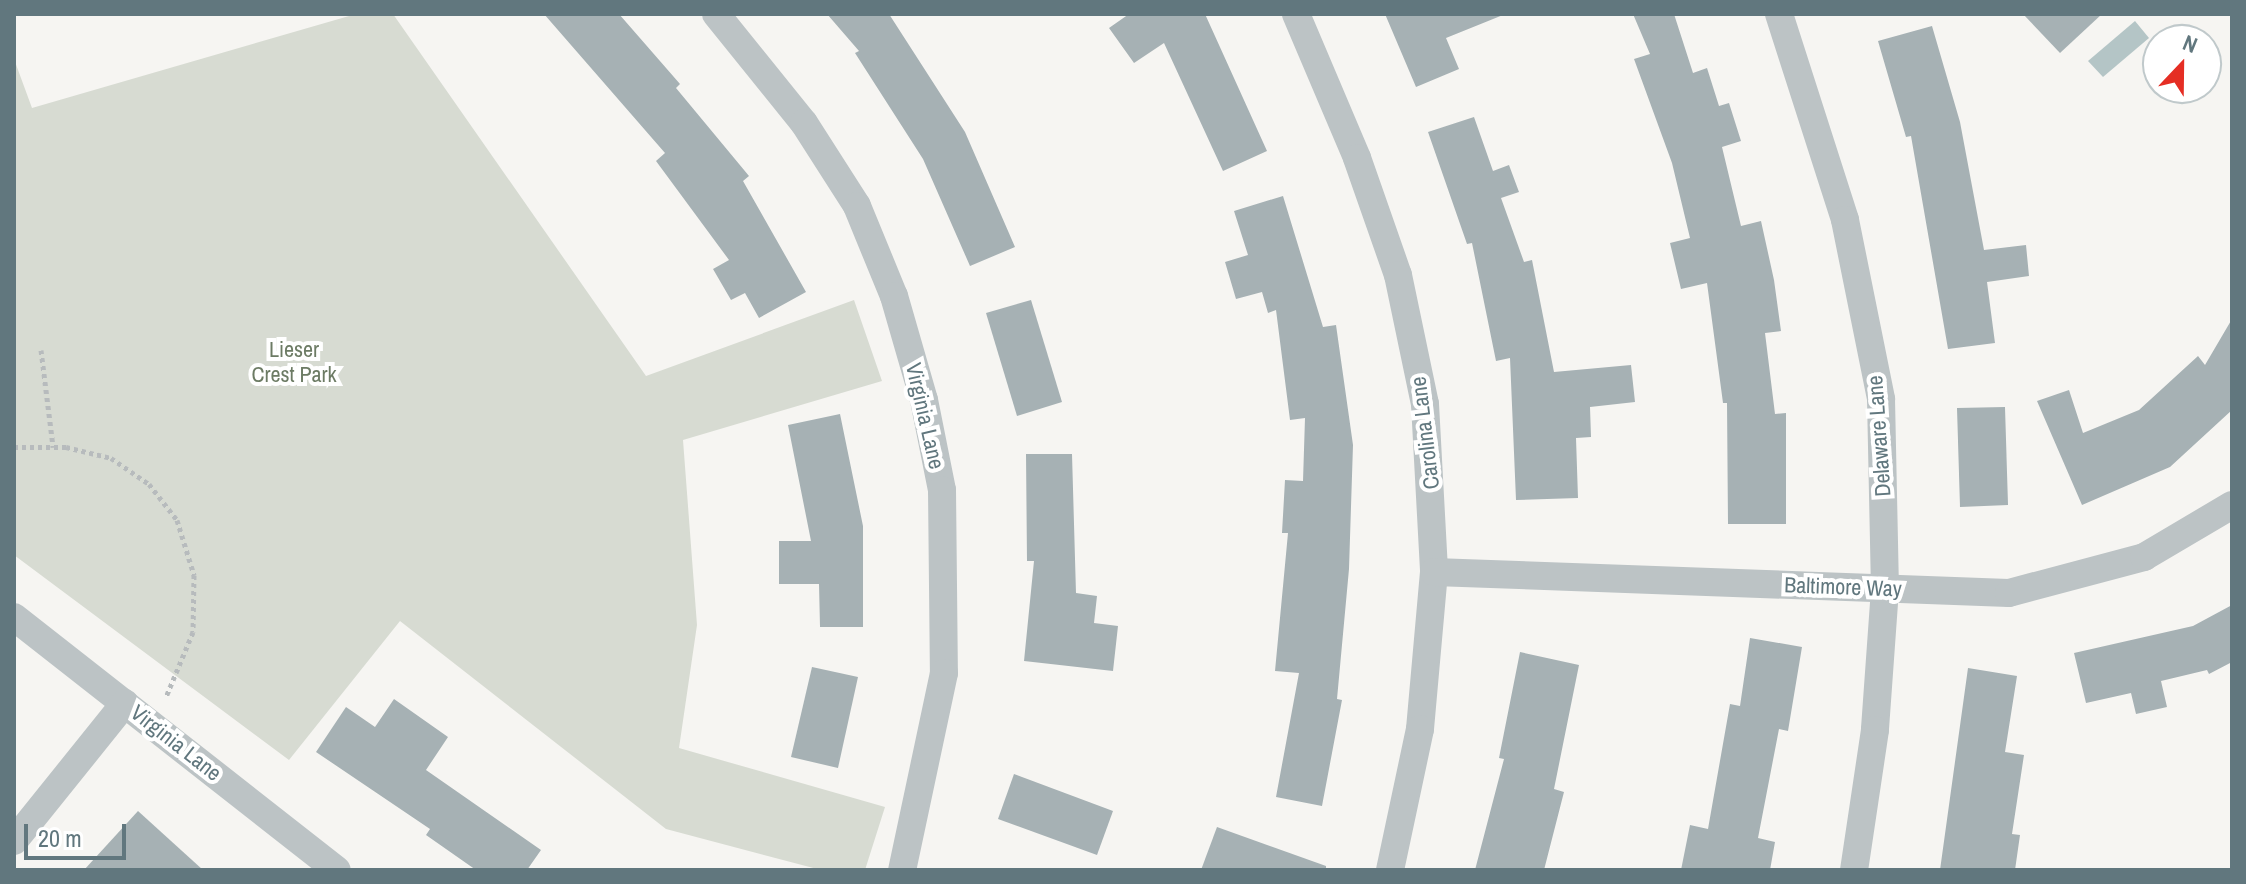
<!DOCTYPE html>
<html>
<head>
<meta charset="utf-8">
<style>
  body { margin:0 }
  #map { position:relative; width:2246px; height:884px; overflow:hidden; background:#f6f5f2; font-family:"Archivo Narrow",sans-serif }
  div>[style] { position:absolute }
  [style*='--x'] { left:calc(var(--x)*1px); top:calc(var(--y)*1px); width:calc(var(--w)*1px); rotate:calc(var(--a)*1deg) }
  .green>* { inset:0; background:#d7dbd2 }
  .water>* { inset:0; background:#b4c5c6 }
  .building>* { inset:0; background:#a6b1b4 }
  .path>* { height:5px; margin-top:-2.5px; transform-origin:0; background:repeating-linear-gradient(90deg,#b7bbbd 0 4px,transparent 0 8px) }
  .street>* { height:28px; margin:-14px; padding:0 14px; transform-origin:14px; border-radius:14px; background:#bcc3c5 }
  span { translate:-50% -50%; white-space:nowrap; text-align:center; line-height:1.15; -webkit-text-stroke:8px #fff; paint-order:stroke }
  .park-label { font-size:22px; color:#6c7b64 }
  .street-label { font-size:22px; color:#61777e }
  .frame { position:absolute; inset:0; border:16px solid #61777e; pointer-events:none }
  .north { position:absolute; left:2142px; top:24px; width:80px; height:80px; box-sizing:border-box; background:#fff; border:2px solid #c0c9cb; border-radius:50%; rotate:22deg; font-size:22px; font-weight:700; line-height:32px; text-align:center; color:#61777e }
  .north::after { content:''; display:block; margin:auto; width:28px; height:36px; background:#e52e24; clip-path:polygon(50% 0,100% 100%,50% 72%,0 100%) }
  .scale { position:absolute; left:24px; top:824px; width:102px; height:36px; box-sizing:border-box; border:4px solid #61777e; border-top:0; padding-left:10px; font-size:24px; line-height:28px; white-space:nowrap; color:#61777e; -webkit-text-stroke:6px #fff; paint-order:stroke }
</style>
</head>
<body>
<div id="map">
  <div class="green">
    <div style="clip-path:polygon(356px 14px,393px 14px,646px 376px,854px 300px,882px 381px,683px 440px,697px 625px,679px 748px,885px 807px,865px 870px,821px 870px,666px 829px,400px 621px,289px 760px,14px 555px,14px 59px,32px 108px)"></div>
  </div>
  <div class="water">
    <div style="clip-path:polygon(2135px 21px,2149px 38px,2103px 77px,2088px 61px)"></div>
  </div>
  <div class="building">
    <div style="clip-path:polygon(544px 14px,619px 14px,680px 84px,676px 88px,749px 176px,743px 181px,806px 292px,759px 318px,745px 293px,731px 300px,713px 269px,729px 260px,656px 161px,665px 153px)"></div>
    <div style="clip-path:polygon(827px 14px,889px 14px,965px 132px,1015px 247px,970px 266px,923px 159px,855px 53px,859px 51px)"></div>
    <div style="clip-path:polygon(1129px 14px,1205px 14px,1267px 151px,1223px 171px,1164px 43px,1134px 63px,1109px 28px)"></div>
    <div style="clip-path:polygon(1385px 14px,1503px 14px,1503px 15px,1446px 38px,1459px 69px,1416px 87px)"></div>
    <div style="clip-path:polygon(1633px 14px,1674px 14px,1693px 73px,1707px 68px,1719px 106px,1729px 103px,1741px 141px,1722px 147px,1741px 226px,1761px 221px,1774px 280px,1781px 331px,1765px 333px,1775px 414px,1786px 413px,1786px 524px,1728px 524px,1727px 403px,1723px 403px,1707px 283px,1681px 289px,1670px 243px,1690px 238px,1672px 163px,1634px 59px,1650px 54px)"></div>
    <div style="clip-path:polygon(2023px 14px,2102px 14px,2060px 53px)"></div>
    <div style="clip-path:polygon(1932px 26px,1960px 122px,1984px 250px,2026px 245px,2029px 276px,1987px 282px,1995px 343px,1948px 349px,1911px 136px,1906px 137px,1878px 41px)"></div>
    <div style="clip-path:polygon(1474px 117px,1493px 171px,1509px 165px,1519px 192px,1501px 198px,1524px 262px,1532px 260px,1554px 372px,1631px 365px,1635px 402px,1590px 407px,1591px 437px,1576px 438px,1578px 498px,1516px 500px,1510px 358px,1496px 361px,1472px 243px,1467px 244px,1428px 132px)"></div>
    <div style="clip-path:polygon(1283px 196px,1323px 327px,1336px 325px,1353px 445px,1349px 569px,1337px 699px,1342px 700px,1322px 806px,1276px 797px,1299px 673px,1275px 671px,1288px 533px,1282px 533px,1285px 480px,1303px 481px,1305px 418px,1290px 420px,1276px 310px,1268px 313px,1262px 292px,1236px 299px,1225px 262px,1248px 255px,1234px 211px)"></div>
    <div style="clip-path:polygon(1031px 300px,1062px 402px,1017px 416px,986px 313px)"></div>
    <div style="clip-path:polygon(2232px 319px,2232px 410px,2170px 467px,2082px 505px,2037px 401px,2069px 390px,2083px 433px,2139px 410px,2198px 356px,2205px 365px)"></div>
    <div style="clip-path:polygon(2005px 407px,2008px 505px,1960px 507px,1957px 408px)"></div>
    <div style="clip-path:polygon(840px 414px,863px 526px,863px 627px,820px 627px,819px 584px,779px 584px,779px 541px,811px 541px,788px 425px)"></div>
    <div style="clip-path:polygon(1026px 454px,1072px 454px,1076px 593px,1097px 596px,1094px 623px,1118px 626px,1113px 671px,1024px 661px,1034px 561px,1027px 561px)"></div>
    <div style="clip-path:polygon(2232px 605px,2232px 662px,2209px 674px,2207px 670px,2161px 681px,2167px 707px,2136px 714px,2131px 693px,2086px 703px,2074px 653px,2193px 626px)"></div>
    <div style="clip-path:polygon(1750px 638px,1802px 647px,1788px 731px,1779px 729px,1758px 838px,1775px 842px,1770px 870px,1681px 870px,1690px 825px,1708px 829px,1730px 704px,1740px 706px)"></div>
    <div style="clip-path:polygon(1520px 652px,1579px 665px,1554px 789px,1564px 792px,1544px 870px,1475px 870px,1504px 759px,1499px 758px)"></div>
    <div style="clip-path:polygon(812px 667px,858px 677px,838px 768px,791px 757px)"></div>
    <div style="clip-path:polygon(1968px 668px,2017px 676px,2005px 752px,2024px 755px,2012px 834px,2020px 835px,2015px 870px,1940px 870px)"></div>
    <div style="clip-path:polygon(394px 699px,448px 737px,426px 770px,541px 850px,527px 870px,476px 870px,426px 835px,430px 829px,316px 752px,346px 707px,375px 727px)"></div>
    <div style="clip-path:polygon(1014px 774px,1113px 811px,1097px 855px,998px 819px)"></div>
    <div style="clip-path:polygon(138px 811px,203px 870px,84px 870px)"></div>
    <div style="clip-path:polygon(1217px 827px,1326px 866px,1326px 870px,1201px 870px)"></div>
  </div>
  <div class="path">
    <div style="--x:41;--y:350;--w:98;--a:82.9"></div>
    <div style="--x:14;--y:447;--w:52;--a:0"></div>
    <div style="--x:66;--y:447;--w:46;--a:13.7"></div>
    <div style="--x:111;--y:458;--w:46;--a:34.4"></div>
    <div style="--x:149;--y:484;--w:46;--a:52.1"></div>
    <div style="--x:177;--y:520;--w:58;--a:72.8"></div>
    <div style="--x:194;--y:575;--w:57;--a:91"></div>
    <div style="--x:193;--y:632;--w:70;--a:112.6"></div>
  </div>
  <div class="street">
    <div style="--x:716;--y:14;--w:140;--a:51.1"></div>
    <div style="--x:804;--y:123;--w:98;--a:57.4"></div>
    <div style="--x:857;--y:206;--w:97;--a:67.7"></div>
    <div style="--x:894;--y:296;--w:108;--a:73.9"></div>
    <div style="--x:924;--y:400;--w:92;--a:78.7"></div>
    <div style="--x:942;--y:490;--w:183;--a:89.4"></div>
    <div style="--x:944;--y:673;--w:201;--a:102"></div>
    <div style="--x:1296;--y:14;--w:156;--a:67"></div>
    <div style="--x:1357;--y:158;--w:124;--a:70.7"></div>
    <div style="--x:1398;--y:275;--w:132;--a:78.2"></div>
    <div style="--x:1425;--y:404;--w:168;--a:86.9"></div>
    <div style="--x:1434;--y:572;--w:158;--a:95.1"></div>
    <div style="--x:1420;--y:729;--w:144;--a:102"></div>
    <div style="--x:1779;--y:14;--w:216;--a:72.2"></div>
    <div style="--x:1845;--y:220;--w:183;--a:78.6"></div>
    <div style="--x:1881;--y:399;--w:190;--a:88.8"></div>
    <div style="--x:1885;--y:589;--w:141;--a:94.1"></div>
    <div style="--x:1875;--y:730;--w:142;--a:98.5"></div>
    <div style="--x:1434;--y:572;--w:575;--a:2.09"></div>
    <div style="--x:2009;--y:593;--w:140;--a:-14.9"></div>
    <div style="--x:2144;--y:557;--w:102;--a:-30.6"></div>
    <div style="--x:14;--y:617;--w:410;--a:38.1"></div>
    <div style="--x:14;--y:841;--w:177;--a:-51.2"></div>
  </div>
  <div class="park-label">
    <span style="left:294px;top:362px">Lieser<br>Crest Park</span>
  </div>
  <div class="street-label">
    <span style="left:925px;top:416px;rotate:77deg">Virginia Lane</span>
    <span style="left:1425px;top:433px;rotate:-97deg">Carolina Lane</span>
    <span style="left:1879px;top:436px;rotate:-94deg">Delaware Lane</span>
    <span style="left:1843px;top:587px;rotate:2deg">Baltimore Way</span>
    <span style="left:176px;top:743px;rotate:38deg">Virginia Lane</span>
  </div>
  <div class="frame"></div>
  <div class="north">N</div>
  <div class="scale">20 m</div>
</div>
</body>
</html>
